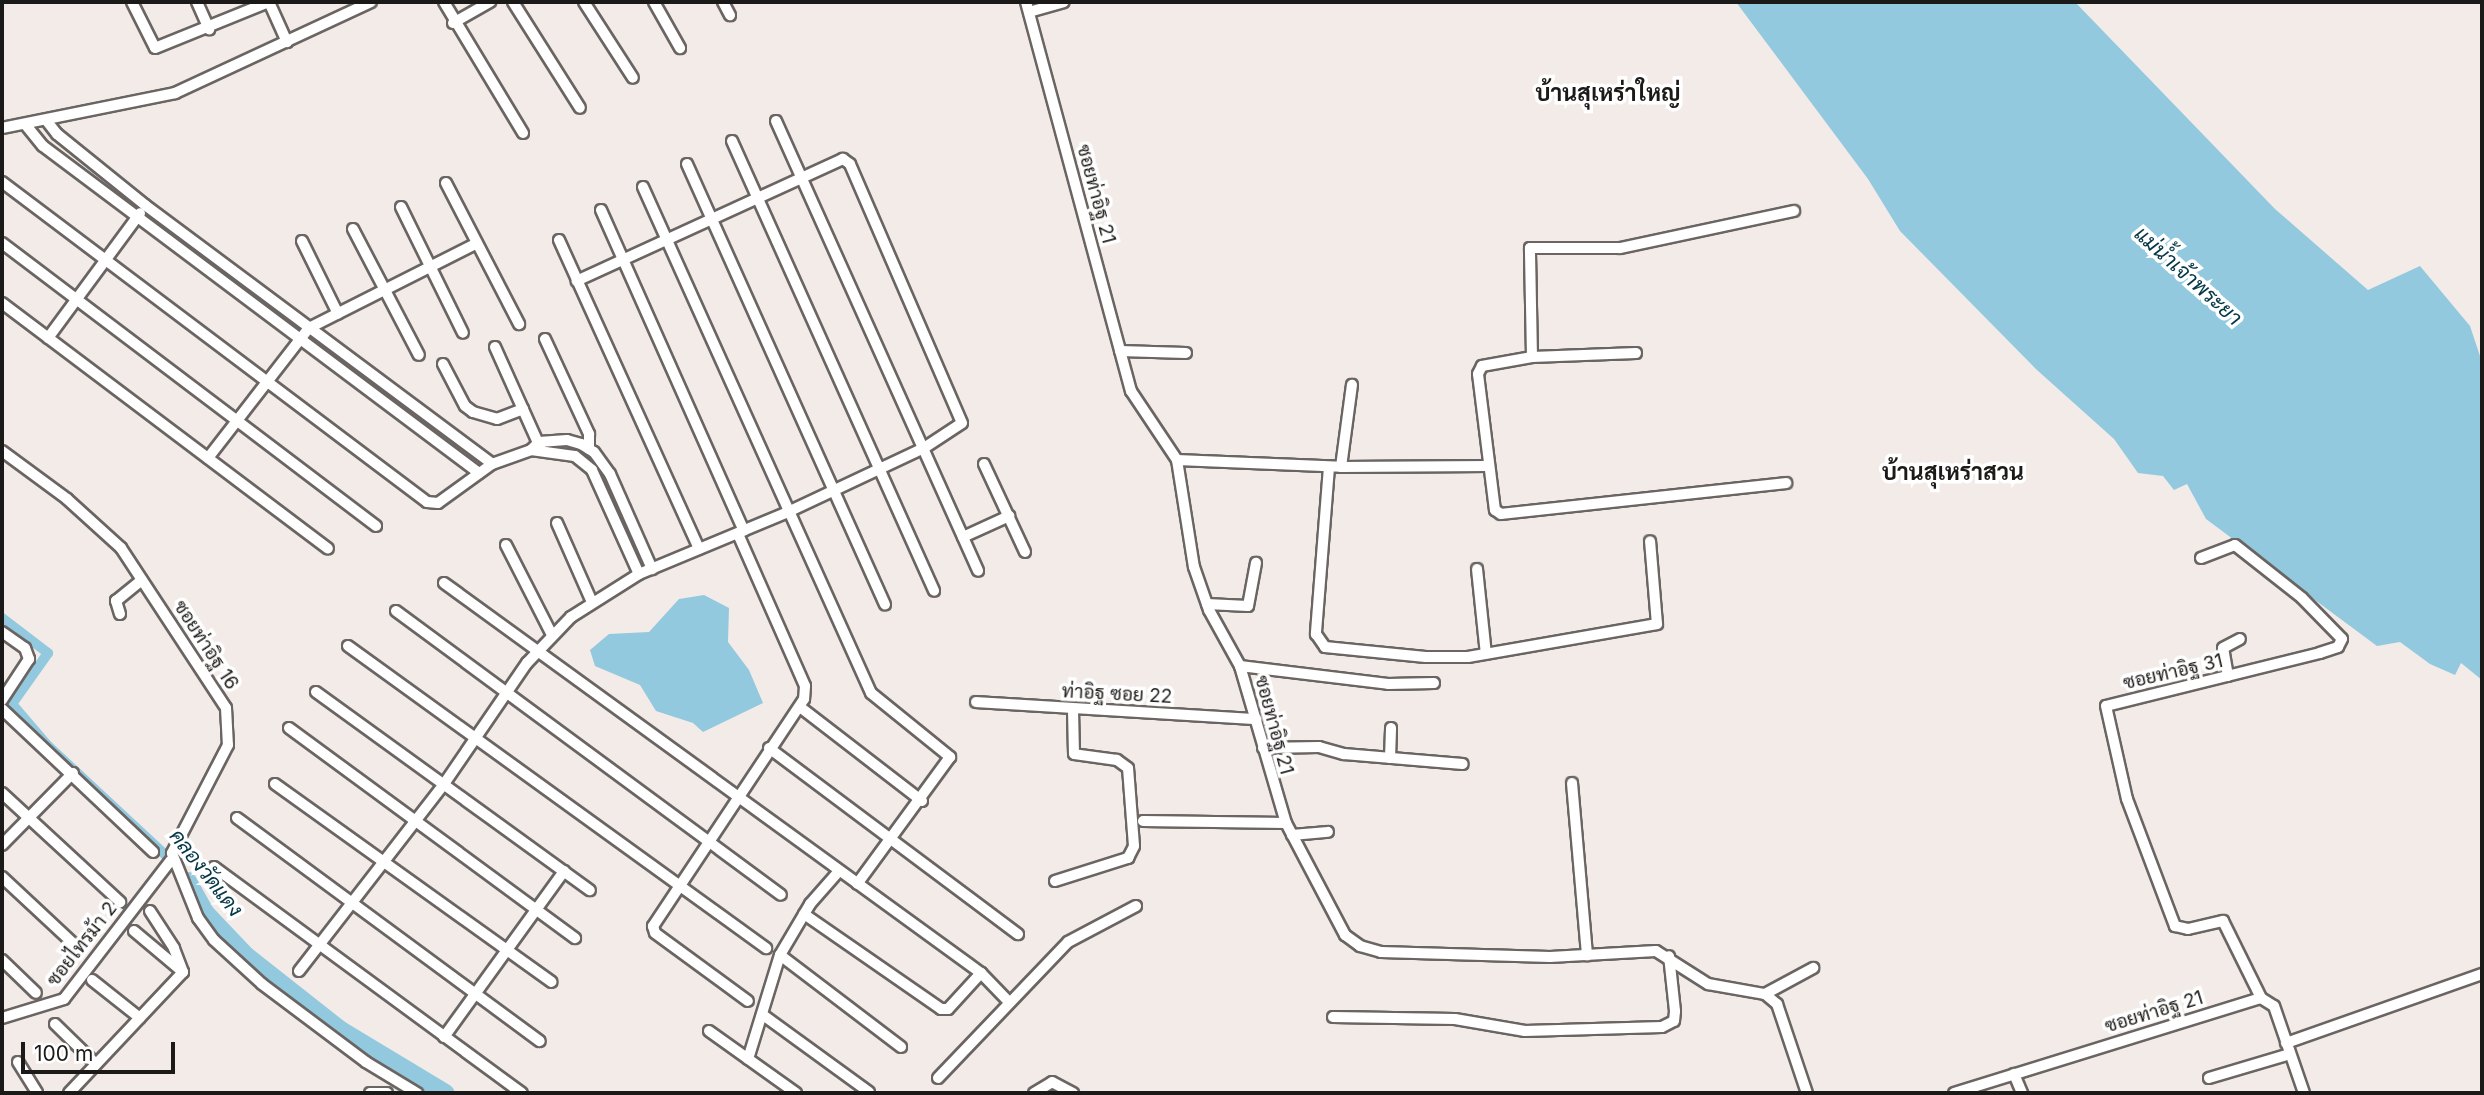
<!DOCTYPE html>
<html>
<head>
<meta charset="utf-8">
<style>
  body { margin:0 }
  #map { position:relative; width:2484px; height:1095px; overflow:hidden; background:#f2ebe8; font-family:Inter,Sarabun,sans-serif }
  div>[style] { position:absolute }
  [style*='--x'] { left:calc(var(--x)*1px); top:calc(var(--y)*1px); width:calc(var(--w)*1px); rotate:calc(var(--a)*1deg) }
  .water>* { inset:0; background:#92c9de }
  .canal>* { height:10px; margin:-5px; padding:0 5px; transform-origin:5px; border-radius:5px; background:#92c9de }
  .river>* { height:19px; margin:-9.5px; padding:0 9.5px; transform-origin:9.5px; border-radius:9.5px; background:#92c9de }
  .roads { filter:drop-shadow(2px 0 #6a6562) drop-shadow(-2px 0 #6a6562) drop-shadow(0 2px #6a6562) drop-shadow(0 -2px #6a6562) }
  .minor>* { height:10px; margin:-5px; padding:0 5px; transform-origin:5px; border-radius:5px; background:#fff }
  span { translate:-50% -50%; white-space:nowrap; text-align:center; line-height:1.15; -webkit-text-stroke:7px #fff; paint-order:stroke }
  .street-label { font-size:19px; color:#1c1a19 }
  .water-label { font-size:21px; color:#033746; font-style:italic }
  .quarter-label { font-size:23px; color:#1c1a19; font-weight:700 }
  .frame { position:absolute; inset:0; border:4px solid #1c1a19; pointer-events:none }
  .scale { position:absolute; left:21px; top:1042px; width:154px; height:32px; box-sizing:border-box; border:4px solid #1c1a19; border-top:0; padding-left:9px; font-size:21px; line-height:24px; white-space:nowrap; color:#1c1a19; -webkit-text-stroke:5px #fff; paint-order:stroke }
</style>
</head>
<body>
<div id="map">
  <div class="water">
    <div style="clip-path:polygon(1736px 2px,2075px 2px,2275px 209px,2368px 290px,2420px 266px,2470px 326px,2482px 362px,2482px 680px,2461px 663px,2455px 675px,2430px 664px,2400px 642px,2377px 646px,2206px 519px,2187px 484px,2174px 490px,2163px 476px,2138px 473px,2114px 439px,2037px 370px,1900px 231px,1868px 179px)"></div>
    <div style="clip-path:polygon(704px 595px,729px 608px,728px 642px,749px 670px,763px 703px,703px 732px,693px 723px,656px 711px,640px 685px,595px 666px,590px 650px,609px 634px,649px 632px,679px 599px)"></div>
  </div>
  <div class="canal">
    <div style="--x:2;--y:618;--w:58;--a:37.3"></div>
    <div style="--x:48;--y:653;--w:62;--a:125.2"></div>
    <div style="--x:12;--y:704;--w:54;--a:49.5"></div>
    <div style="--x:47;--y:745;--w:175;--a:42.9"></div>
  </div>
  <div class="river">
    <div style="--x:187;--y:881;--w:37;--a:61"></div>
    <div style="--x:205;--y:913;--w:59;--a:46.4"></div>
    <div style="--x:246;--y:956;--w:120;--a:38.2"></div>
    <div style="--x:340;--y:1030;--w:122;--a:31"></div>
  </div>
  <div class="roads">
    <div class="minor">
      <div style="--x:132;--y:2;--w:51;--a:63.4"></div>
      <div style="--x:155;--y:48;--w:123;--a:-22"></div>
      <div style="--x:269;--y:2;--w:44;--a:65.8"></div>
      <div style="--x:197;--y:2;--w:30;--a:66"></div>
      <div style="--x:444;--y:2;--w:153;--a:58.9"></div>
      <div style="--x:513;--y:2;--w:125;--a:57.7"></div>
      <div style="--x:584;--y:2;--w:90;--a:57.2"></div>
      <div style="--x:654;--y:2;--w:53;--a:60.5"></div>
      <div style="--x:723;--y:2;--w:15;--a:62"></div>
      <div style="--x:1026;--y:2;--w:403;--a:74.9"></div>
      <div style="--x:1131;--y:391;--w:83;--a:56.3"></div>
      <div style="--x:1177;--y:460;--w:108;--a:81"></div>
      <div style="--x:1194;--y:567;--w:46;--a:70.8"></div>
      <div style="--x:1209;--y:610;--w:64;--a:61"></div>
      <div style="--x:1240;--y:666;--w:164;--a:73.7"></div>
      <div style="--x:1286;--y:823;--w:127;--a:62.2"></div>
      <div style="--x:1345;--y:935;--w:19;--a:36"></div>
      <div style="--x:1360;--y:946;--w:22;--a:16"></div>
      <div style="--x:1381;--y:952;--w:169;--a:1.7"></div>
      <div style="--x:1550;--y:957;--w:106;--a:-3.2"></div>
      <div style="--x:1656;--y:951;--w:62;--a:32.4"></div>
      <div style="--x:1708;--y:984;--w:58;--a:10"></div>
      <div style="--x:1765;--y:994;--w:16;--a:40"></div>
      <div style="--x:1777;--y:1004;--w:94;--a:71.4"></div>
      <div style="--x:1029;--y:12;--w:36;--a:-16"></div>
      <div style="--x:453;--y:23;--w:43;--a:-29.6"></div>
      <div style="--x:46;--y:120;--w:18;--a:52"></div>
      <div style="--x:57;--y:134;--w:113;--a:38.9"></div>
      <div style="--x:145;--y:205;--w:433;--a:36.7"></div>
      <div style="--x:776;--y:121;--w:493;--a:65.8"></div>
      <div style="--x:25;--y:124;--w:28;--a:51"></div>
      <div style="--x:43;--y:146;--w:545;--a:36.87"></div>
      <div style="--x:2;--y:128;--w:177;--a:-11.4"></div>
      <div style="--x:175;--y:93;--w:216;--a:-24.9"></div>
      <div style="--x:732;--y:141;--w:493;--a:65.8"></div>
      <div style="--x:687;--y:164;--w:483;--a:65.8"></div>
      <div style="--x:2;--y:182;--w:532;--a:36.98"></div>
      <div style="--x:427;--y:502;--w:11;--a:5"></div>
      <div style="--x:438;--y:503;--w:67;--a:-35.8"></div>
      <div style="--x:492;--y:464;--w:41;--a:-19.7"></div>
      <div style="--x:531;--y:450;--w:11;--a:-45"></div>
      <div style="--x:539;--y:442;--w:28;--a:-4"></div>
      <div style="--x:567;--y:440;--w:15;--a:16"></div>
      <div style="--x:581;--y:444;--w:15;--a:32"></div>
      <div style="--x:594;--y:452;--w:27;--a:54"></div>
      <div style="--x:610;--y:474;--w:104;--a:66.1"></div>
      <div style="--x:446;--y:183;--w:159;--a:62.6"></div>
      <div style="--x:643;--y:187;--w:555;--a:65.74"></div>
      <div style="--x:871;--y:693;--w:102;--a:39"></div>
      <div style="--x:950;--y:757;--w:157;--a:126.2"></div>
      <div style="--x:401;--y:207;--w:140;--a:63.8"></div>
      <div style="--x:601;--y:210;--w:351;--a:66"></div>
      <div style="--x:353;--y:229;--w:142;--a:62.4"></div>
      <div style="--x:559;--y:240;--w:339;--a:65.6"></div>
      <div style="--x:302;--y:241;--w:81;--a:63.7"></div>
      <div style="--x:2;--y:243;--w:469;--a:37.1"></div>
      <div style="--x:2;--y:303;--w:408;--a:37"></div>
      <div style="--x:48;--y:338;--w:155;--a:-53.6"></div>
      <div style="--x:545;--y:339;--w:105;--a:65.1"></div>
      <div style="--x:589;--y:434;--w:15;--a:90"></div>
      <div style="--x:495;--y:347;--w:110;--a:65.8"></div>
      <div style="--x:1120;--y:351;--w:66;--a:1.7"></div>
      <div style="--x:1636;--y:353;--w:104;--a:177.8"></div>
      <div style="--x:1532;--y:357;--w:51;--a:169.8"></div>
      <div style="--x:1482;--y:366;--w:9;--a:117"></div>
      <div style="--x:1478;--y:374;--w:137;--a:82.9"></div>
      <div style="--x:1495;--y:510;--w:7;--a:34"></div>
      <div style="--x:1501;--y:514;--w:287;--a:-6.2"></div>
      <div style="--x:1532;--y:357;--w:109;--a:-91.1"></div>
      <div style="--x:1530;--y:248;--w:90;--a:0"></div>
      <div style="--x:1620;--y:248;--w:178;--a:-12"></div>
      <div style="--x:443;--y:364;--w:47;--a:62.4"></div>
      <div style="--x:465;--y:406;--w:10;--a:37"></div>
      <div style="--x:473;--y:412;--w:25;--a:16"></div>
      <div style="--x:497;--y:419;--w:28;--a:-21"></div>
      <div style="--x:531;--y:450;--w:44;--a:7.8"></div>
      <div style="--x:575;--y:456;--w:22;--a:39"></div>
      <div style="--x:592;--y:470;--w:114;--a:65.7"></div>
      <div style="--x:2;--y:451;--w:81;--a:36.4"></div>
      <div style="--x:67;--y:499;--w:73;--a:42.2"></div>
      <div style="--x:121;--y:548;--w:191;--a:56.7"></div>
      <div style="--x:226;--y:708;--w:37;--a:87"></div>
      <div style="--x:228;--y:745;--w:122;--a:117.4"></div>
      <div style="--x:172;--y:853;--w:70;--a:68.2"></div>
      <div style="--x:198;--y:918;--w:27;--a:54"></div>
      <div style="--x:214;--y:940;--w:65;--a:42.5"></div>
      <div style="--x:262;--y:984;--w:130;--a:36.9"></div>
      <div style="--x:366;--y:1062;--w:60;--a:31.3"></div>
      <div style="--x:208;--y:458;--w:165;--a:-52.2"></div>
      <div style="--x:309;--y:328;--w:188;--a:-26.8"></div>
      <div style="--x:1177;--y:460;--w:164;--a:2.4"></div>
      <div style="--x:1341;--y:467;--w:147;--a:-0.4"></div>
      <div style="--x:984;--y:464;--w:97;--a:65"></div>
      <div style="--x:1329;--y:467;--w:168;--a:94.5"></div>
      <div style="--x:1316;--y:634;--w:16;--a:55"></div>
      <div style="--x:1325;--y:647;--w:101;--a:5.7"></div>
      <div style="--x:1426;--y:657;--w:42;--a:0"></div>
      <div style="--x:1468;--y:657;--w:192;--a:-9.9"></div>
      <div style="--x:1657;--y:624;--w:83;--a:-94.8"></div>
      <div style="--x:1341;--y:467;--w:83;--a:-82.4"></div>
      <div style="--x:557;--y:523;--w:84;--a:66.2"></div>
      <div style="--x:738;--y:534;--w:166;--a:66.2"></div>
      <div style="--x:805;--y:686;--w:13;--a:94"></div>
      <div style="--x:804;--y:699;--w:273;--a:123.6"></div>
      <div style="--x:653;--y:926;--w:7;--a:74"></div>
      <div style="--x:655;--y:933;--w:115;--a:36.2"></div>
      <div style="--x:963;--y:537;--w:51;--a:-24.5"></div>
      <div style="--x:506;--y:545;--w:101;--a:62.9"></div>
      <div style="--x:2201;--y:558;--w:36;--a:-21"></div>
      <div style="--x:2235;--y:545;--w:85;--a:38.3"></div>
      <div style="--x:2302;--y:598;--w:57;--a:45.7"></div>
      <div style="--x:2342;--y:639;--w:9;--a:117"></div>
      <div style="--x:2338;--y:647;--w:19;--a:162"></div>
      <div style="--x:2320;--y:653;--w:220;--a:166.1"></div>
      <div style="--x:2106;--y:706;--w:95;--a:77.3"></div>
      <div style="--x:2127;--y:799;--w:136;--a:69.3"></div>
      <div style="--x:2175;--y:926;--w:13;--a:13"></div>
      <div style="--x:2188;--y:929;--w:36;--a:-13"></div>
      <div style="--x:2223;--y:921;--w:86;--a:63.7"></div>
      <div style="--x:1477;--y:569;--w:85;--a:84"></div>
      <div style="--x:444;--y:583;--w:664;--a:35.99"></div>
      <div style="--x:981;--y:973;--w:40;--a:46"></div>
      <div style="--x:1207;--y:604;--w:41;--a:2.8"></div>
      <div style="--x:1248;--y:606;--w:44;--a:-79.5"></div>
      <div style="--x:396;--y:611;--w:478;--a:36.4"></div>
      <div style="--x:120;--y:614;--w:14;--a:-107"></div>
      <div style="--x:116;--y:601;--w:33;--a:-39"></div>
      <div style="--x:2;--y:632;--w:28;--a:35"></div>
      <div style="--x:25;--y:648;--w:12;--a:70"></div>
      <div style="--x:29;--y:659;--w:49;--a:123.4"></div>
      <div style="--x:348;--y:646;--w:516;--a:35.85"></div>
      <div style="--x:1240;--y:666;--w:149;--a:6.9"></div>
      <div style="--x:1388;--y:684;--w:46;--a:-1.2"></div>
      <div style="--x:2228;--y:676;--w:28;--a:-100"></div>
      <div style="--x:2223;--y:648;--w:19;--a:-28"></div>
      <div style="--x:316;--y:692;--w:338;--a:35.9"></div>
      <div style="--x:976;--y:702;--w:281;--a:3.5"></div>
      <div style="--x:800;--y:707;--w:154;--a:37.6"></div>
      <div style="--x:2;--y:709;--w:208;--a:43.4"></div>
      <div style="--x:289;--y:728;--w:355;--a:36.3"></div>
      <div style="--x:769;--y:748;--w:311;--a:36.8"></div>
      <div style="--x:1263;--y:748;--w:56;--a:-1"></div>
      <div style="--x:1319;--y:747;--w:26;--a:16"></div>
      <div style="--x:1344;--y:754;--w:119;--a:4.8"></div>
      <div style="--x:1390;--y:758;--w:30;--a:-88"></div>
      <div style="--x:1572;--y:783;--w:173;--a:85"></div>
      <div style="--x:275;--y:784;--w:340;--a:35.6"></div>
      <div style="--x:2;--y:793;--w:161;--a:42.7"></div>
      <div style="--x:237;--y:818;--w:376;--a:36.4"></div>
      <div style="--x:1143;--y:821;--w:143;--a:0.8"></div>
      <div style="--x:1292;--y:835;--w:36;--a:-5"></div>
      <div style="--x:2;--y:845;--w:101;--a:-45.4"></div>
      <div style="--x:214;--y:867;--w:382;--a:36.3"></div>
      <div style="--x:2;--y:877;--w:101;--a:43"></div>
      <div style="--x:1055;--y:881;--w:77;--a:-17.5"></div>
      <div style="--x:1128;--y:858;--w:13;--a:-63"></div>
      <div style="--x:1134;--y:846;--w:78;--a:-94.4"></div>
      <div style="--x:1128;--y:768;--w:14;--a:-144"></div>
      <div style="--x:1117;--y:760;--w:43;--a:-172.1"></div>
      <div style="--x:1074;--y:754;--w:45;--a:-91.3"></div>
      <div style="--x:804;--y:914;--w:167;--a:34.7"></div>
      <div style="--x:941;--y:1009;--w:7;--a:0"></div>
      <div style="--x:948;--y:1009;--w:49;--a:-47.5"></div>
      <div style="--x:134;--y:931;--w:64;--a:39.9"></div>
      <div style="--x:780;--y:955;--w:152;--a:37.2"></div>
      <div style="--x:2;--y:960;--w:47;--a:44.1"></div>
      <div style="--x:299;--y:971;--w:237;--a:-52.2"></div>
      <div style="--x:444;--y:784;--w:147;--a:-55.6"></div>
      <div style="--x:527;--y:663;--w:64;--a:-46.3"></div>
      <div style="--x:571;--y:617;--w:80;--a:-32.3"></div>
      <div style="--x:639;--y:574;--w:164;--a:-22.6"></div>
      <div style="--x:790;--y:511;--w:148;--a:-25.2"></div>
      <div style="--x:924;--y:448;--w:45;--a:-33.3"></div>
      <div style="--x:962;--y:423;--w:282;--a:-113.4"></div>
      <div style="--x:850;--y:164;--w:9;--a:-144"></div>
      <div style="--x:843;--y:159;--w:293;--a:155.4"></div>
      <div style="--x:92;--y:980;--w:61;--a:38.4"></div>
      <div style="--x:1765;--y:994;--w:55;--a:-28.4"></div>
      <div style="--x:763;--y:1015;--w:131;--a:36"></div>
      <div style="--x:1333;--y:1017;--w:122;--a:0.9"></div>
      <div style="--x:1455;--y:1019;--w:71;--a:9.7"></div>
      <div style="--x:1525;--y:1031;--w:137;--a:-1.7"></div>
      <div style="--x:1662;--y:1027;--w:13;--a:-27"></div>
      <div style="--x:1674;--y:1021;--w:10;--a:-84"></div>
      <div style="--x:1675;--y:1011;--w:55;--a:-96.2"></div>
      <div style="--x:2;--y:1018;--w:65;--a:-17"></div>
      <div style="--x:64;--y:999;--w:175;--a:-52.4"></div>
      <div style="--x:55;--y:1024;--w:57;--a:44.3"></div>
      <div style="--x:709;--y:1031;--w:107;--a:35.5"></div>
      <div style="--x:444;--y:1037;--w:205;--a:-54.1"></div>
      <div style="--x:2286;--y:1043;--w:208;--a:-19.4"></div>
      <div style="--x:748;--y:1059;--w:109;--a:-72.9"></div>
      <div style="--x:780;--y:955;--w:59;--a:-59.5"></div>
      <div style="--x:810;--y:904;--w:44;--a:-48.7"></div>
      <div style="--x:18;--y:1062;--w:36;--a:58"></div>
      <div style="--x:2014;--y:1074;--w:21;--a:67"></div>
      <div style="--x:938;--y:1078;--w:188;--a:-46.3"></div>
      <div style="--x:1068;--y:942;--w:77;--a:-27.9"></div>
      <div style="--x:2209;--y:1078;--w:84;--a:-16.5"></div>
      <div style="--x:69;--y:1093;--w:166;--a:-46.7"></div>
      <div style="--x:183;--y:972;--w:26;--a:-111"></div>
      <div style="--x:174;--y:948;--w:44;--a:-123"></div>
      <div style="--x:370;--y:1093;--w:17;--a:0"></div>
      <div style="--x:1034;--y:1093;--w:21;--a:-31"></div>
      <div style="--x:1052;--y:1082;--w:24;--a:28"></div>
      <div style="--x:1954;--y:1093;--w:321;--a:-17.2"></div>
      <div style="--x:2261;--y:998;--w:15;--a:32"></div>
      <div style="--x:2274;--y:1006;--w:92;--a:71"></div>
    </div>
  </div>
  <div class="street-label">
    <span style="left:1096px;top:194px;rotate:75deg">ซอยท่าอิฐ 21</span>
    <span style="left:206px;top:645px;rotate:57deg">ซอยท่าอิฐ 16</span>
    <span style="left:2173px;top:672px;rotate:-13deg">ซอยท่าอิฐ 31</span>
    <span style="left:1117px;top:694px;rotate:3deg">ท่าอิฐ ซอย 22</span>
    <span style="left:1274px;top:725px;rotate:75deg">ซอยท่าอิฐ 21</span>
    <span style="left:82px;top:944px;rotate:-52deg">ซอยไทรม้า 2</span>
    <span style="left:2154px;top:1012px;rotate:-17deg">ซอยท่าอิฐ 21</span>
  </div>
  <div class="water-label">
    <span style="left:2188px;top:276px;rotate:42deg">แม่น้ำเจ้าพระยา</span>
    <span style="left:206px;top:873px;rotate:52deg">คลองวัดแดง</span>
  </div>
  <div class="quarter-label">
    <span style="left:1608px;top:93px">บ้านสุเหร่าใหญ่</span>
    <span style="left:1953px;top:472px">บ้านสุเหร่าสวน</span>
  </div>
  <div class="frame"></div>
  <div class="scale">100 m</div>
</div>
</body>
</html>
